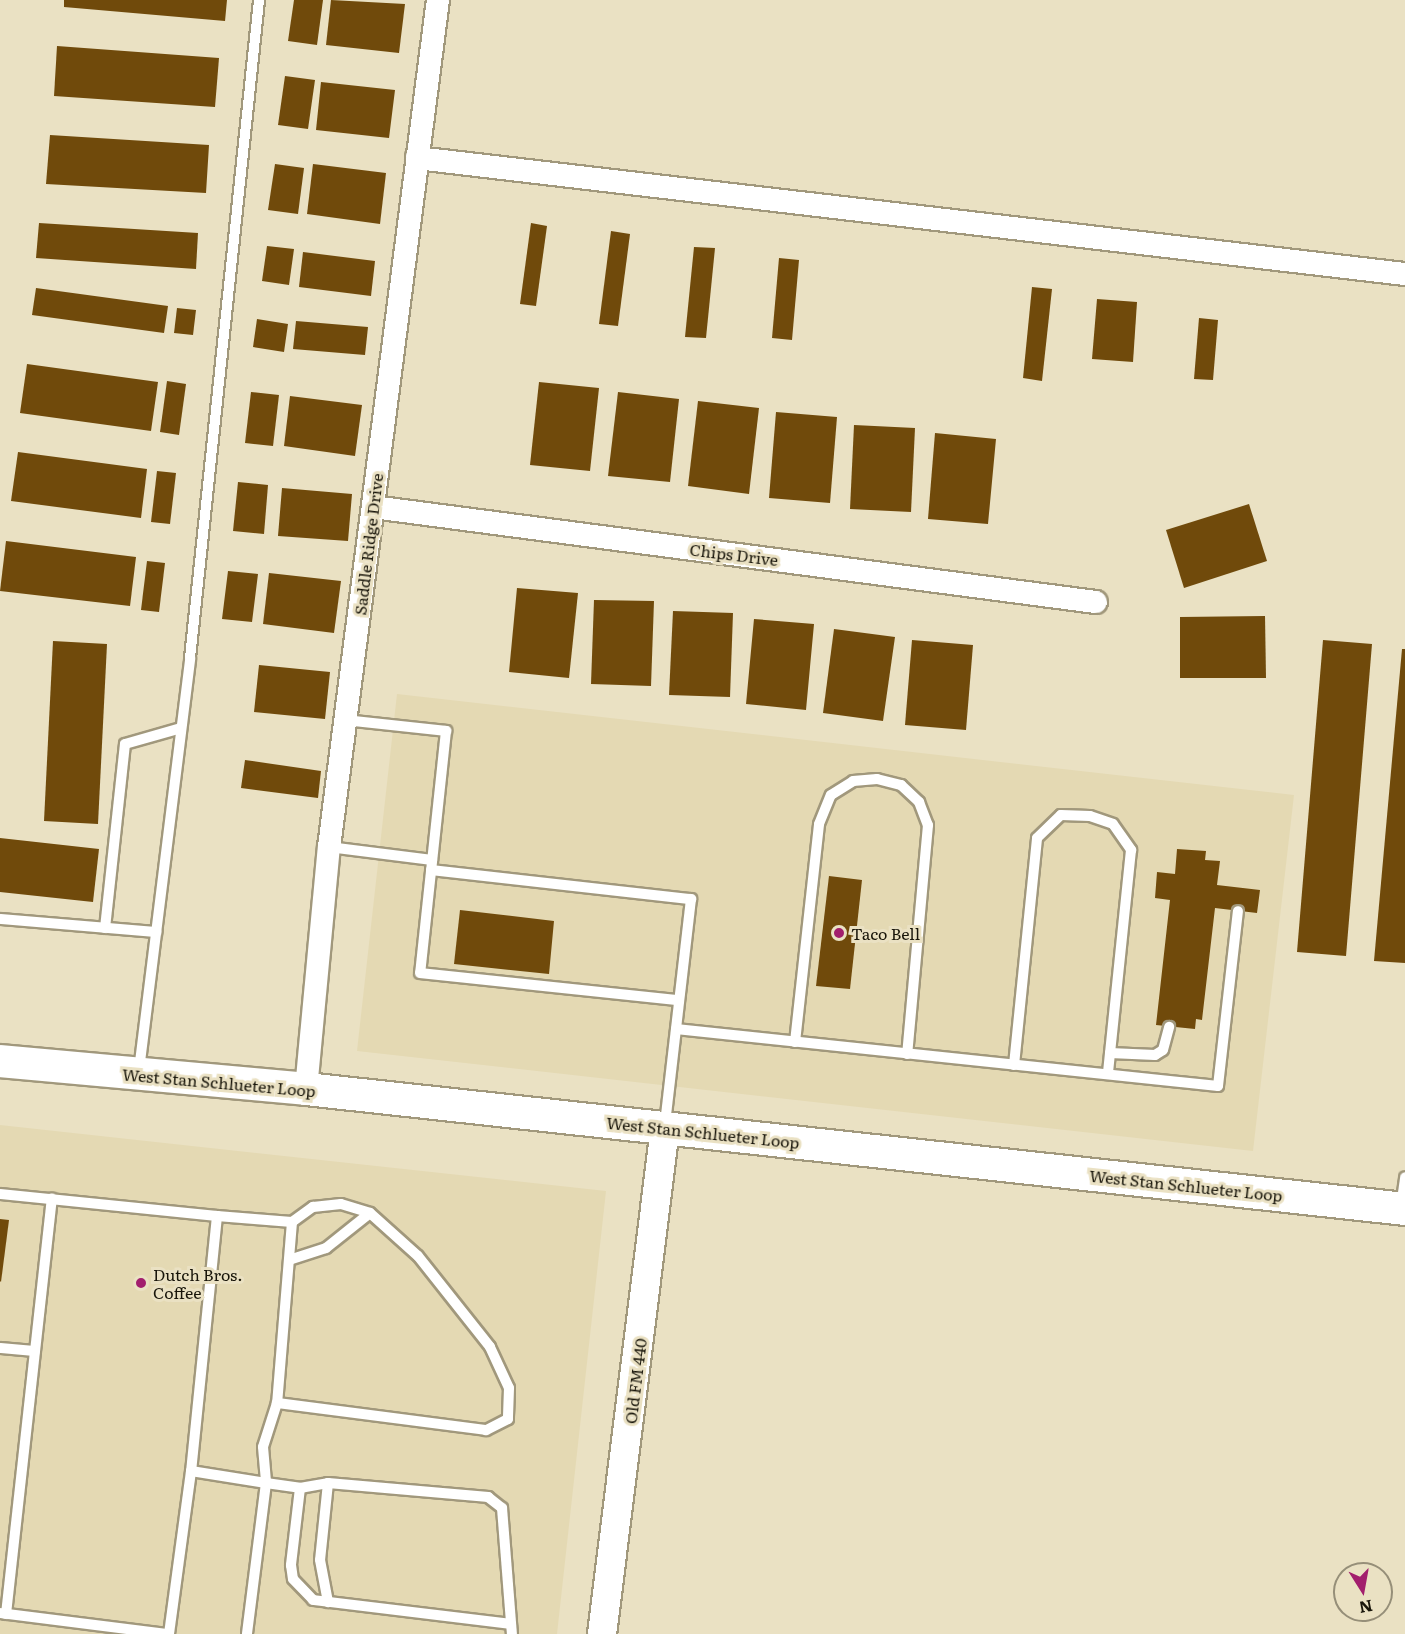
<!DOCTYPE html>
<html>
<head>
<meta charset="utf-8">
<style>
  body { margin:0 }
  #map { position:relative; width:1405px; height:1634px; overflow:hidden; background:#eae1c3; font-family:Literata,serif }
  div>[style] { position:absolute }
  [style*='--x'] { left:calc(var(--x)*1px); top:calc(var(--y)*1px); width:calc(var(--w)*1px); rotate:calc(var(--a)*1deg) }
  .built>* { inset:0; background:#e4d9b3 }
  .building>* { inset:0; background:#704a0b }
  .roads { filter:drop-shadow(2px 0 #a1987c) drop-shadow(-2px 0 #a1987c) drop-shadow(0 2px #a1987c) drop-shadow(0 -2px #a1987c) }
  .service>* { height:10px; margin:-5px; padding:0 5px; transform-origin:5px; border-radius:5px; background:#fff }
  .minor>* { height:22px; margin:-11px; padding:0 11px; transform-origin:11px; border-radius:11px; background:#fff }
  .tertiary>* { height:28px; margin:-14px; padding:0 14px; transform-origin:14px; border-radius:14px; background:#fff }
  .secondary>* { height:32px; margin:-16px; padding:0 16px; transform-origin:16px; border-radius:16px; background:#fff }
  .dots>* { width:16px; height:16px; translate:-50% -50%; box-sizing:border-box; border:3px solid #eae1c3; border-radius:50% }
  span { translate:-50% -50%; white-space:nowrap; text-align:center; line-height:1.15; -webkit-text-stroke:6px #eae1c3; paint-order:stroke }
  .street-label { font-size:16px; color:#18150a }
  .poi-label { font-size:16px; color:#18150a }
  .left { translate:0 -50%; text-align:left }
  .north { position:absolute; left:1333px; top:1562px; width:60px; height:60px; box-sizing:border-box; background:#eae1c3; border:2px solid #968f79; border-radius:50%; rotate:169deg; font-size:16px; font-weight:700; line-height:24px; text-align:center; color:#18150a }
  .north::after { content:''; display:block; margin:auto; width:21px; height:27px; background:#a21e6d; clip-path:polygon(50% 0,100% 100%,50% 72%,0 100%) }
</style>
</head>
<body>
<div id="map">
  <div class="built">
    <div style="clip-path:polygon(397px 694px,1294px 795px,1253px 1151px,357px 1051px)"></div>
    <div style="clip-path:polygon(0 1125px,606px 1191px,557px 1634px,0 1634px)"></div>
  </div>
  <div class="building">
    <div style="clip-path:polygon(64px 0,227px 0,225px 21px,64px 7px)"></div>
    <div style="clip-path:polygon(294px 0,323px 0,317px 45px,288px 41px)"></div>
    <div style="clip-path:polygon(331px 0,405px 4px,399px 53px,326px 45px)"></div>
    <div style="clip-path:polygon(57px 46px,219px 58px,215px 107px,54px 96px)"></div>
    <div style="clip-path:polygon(285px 76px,315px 80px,308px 129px,278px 125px)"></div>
    <div style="clip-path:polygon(321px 82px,395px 90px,389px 138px,316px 130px)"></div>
    <div style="clip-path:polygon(50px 135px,209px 145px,206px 193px,46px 184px)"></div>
    <div style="clip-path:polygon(275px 164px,304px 168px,298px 214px,268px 210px)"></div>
    <div style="clip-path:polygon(313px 164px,386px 173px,380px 224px,307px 214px)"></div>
    <div style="clip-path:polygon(39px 223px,198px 233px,196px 269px,36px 258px)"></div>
    <div style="clip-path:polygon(531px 223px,547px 226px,536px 306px,520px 304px)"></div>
    <div style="clip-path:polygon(611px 231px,630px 234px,618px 326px,599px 324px)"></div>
    <div style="clip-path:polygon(267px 246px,294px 249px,289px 285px,262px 281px)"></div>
    <div style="clip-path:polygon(694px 247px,715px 248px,706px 338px,685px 337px)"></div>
    <div style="clip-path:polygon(303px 252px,375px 261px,371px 296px,299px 287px)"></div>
    <div style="clip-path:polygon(779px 258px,799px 260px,792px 340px,772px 338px)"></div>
    <div style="clip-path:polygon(1032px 287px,1052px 289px,1042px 381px,1023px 378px)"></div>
    <div style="clip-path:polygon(36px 288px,168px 306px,164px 333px,32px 315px)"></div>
    <div style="clip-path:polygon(1097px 299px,1137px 302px,1133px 362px,1092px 359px)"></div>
    <div style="clip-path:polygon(177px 308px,196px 310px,193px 335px,174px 333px)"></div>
    <div style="clip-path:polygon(1199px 318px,1218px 320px,1213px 380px,1194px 379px)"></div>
    <div style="clip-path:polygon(257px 319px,288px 324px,284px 352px,253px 347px)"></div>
    <div style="clip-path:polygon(296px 321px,368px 327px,365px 355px,293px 349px)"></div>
    <div style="clip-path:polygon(27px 364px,158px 382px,151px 431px,20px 413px)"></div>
    <div style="clip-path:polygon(167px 381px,186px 384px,179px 435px,160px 432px)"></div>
    <div style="clip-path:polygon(539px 382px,599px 388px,590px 471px,530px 465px)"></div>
    <div style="clip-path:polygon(251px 392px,279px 395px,273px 446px,245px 443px)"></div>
    <div style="clip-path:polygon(618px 392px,679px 399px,670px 482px,608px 476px)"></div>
    <div style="clip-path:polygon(290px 396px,362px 405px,355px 456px,284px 446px)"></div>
    <div style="clip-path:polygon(698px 401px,759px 408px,749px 494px,688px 486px)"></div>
    <div style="clip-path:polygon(776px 412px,837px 417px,830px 503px,769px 498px)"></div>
    <div style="clip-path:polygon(854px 425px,915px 428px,911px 512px,850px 509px)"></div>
    <div style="clip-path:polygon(935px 433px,996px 439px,988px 524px,928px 519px)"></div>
    <div style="clip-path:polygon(18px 452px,147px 469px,141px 518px,11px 501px)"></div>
    <div style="clip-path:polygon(157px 471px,176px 473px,170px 524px,151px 522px)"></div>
    <div style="clip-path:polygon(238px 482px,268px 485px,264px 534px,233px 531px)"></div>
    <div style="clip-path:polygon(282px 488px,352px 494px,348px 541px,278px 536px)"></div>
    <div style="clip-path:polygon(1249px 504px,1267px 561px,1184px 588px,1166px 530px)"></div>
    <div style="clip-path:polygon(6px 541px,136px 557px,130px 606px,0 591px)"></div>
    <div style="clip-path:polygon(147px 561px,165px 563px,159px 612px,141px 610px)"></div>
    <div style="clip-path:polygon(228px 571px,258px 574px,252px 622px,222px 619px)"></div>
    <div style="clip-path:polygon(269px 573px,341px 581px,334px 633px,263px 624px)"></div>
    <div style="clip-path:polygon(517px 588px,578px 593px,569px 678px,509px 672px)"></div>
    <div style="clip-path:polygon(594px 600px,654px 601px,651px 686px,591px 684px)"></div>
    <div style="clip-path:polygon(673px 611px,733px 613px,730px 697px,669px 695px)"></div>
    <div style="clip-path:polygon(1265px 616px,1266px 678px,1180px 678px,1180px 617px)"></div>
    <div style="clip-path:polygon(754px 619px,814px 624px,806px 710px,746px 704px)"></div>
    <div style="clip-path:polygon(834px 629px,895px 637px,883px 721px,823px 713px)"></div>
    <div style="clip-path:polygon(912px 640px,973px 645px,966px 730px,905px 725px)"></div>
    <div style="clip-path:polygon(1323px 640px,1372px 644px,1346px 956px,1297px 952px)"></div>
    <div style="clip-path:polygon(53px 641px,107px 644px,98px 824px,44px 821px)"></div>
    <div style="clip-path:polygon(1402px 649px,1405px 649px,1405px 963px,1374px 961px)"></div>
    <div style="clip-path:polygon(259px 665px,330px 672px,325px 719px,254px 712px)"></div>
    <div style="clip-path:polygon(245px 760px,321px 771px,318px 798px,241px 788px)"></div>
    <div style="clip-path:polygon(0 838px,99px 849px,93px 902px,0 892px)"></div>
    <div style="clip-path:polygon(1177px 849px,1206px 851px,1205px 860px,1220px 861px,1217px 885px,1260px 890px,1257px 913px,1215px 908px,1202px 1020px,1196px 1019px,1195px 1029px,1156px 1025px,1170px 900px,1155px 898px,1157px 872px,1175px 874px)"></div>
    <div style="clip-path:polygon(829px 876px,862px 880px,850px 989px,816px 986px)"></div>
    <div style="clip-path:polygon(460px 910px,554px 921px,549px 974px,454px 964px)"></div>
    <div style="clip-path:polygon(0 1219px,9px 1220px,1px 1282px,0 1281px)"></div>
  </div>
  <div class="roads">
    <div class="service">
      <div style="--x:345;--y:720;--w:102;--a:6.2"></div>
      <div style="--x:446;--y:731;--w:243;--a:96.1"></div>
      <div style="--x:420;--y:973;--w:260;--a:6"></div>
      <div style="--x:329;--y:847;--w:104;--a:7.2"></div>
      <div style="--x:431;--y:870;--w:262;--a:6.4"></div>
      <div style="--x:691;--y:899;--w:227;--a:96.6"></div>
      <div style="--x:0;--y:919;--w:157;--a:4.8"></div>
      <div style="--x:105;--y:928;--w:185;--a:-83.8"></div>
      <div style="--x:125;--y:744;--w:58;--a:-15.9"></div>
      <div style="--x:676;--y:1029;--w:545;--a:6"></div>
      <div style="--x:1218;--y:1086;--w:176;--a:-83.5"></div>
      <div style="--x:795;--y:1042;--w:219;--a:-83.7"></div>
      <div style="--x:819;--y:824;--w:31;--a:-68"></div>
      <div style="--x:831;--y:795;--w:26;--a:-32"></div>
      <div style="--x:853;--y:781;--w:24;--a:-5"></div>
      <div style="--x:877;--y:779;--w:25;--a:14"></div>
      <div style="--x:901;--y:785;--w:25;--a:43"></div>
      <div style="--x:919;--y:802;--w:25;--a:69"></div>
      <div style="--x:928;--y:825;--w:230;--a:95.2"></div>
      <div style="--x:1110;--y:1053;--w:45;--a:2.5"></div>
      <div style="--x:1155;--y:1055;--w:9;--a:-32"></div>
      <div style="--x:1163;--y:1050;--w:24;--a:-75"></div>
      <div style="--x:1014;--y:1065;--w:228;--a:-84.2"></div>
      <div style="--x:1037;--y:838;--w:33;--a:-44"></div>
      <div style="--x:1061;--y:815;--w:29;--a:2"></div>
      <div style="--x:1090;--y:816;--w:24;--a:19"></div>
      <div style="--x:1113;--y:824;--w:32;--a:55"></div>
      <div style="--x:1131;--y:850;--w:225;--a:95.9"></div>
      <div style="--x:139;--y:1070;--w:415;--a:-82.9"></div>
      <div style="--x:190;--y:658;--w:662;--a:-84.01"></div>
      <div style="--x:0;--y:1194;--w:218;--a:5.8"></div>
      <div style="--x:217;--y:1216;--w:256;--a:95.8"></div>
      <div style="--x:1401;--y:1207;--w:30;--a:-82"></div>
      <div style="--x:217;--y:1216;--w:75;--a:4.6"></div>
      <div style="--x:292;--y:1222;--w:26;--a:-36"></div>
      <div style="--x:313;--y:1207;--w:28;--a:-6"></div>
      <div style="--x:341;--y:1204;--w:30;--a:17"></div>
      <div style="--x:370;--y:1213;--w:64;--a:41.9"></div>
      <div style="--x:418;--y:1256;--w:116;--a:51.6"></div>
      <div style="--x:490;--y:1347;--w:45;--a:65.1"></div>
      <div style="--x:509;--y:1388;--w:31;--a:92"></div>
      <div style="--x:508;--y:1419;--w:25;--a:153"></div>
      <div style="--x:486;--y:1430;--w:211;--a:-172.6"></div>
      <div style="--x:292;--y:1222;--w:182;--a:94.7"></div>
      <div style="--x:277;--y:1403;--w:46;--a:107.7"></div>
      <div style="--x:263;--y:1447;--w:36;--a:85"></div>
      <div style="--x:266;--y:1483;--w:34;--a:8"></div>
      <div style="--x:300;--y:1488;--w:28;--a:-10"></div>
      <div style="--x:328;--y:1483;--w:161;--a:5"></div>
      <div style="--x:488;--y:1497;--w:18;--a:38"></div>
      <div style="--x:502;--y:1508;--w:126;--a:85.5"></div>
      <div style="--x:289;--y:1260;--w:39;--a:-18"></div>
      <div style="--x:326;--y:1248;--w:56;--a:-38.5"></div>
      <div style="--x:0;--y:1348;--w:35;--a:5"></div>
      <div style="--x:328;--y:1483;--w:77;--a:95.9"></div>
      <div style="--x:320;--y:1560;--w:43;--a:79.2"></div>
      <div style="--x:300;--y:1488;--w:78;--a:96.7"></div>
      <div style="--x:291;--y:1565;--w:14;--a:82"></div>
      <div style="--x:293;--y:1579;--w:29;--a:46"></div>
      <div style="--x:313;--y:1600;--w:199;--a:6.9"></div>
      <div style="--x:0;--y:1613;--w:167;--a:7.2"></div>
      <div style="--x:6;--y:1614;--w:418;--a:-83.7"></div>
      <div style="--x:169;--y:1634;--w:164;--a:-82.3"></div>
      <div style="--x:191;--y:1471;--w:76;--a:9.1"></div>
      <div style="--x:266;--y:1483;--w:152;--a:97.2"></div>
    </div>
    <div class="minor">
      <div style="--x:417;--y:158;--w:995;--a:6.7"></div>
      <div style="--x:373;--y:507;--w:729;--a:7.49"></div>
      <div style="--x:306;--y:1089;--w:243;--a:-84.6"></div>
      <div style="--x:329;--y:847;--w:854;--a:-82.67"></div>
    </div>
    <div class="tertiary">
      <div style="--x:602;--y:1634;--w:510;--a:-82.9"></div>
    </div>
    <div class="secondary">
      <div style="--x:0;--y:1061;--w:307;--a:5.2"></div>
      <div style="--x:306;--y:1089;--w:1106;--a:6.23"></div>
    </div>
  </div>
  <div class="dots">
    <div style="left:839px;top:933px;background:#a21e6d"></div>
    <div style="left:141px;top:1283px;background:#a21e6d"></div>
  </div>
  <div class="street-label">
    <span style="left:368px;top:544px;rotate:-83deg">Saddle Ridge Drive</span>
    <span style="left:734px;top:554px;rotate:7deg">Chips Drive</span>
    <span style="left:219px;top:1082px;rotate:5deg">West Stan Schlueter Loop</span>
    <span style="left:703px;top:1132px;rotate:6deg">West Stan Schlueter Loop</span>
    <span style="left:1186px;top:1185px;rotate:6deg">West Stan Schlueter Loop</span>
    <span style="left:635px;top:1381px;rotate:-83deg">Old FM 440</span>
  </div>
  <div class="poi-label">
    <span class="left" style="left:851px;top:933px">Taco Bell</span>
    <span class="left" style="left:153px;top:1283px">Dutch Bros.<br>Coffee</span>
  </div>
  <div class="north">N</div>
</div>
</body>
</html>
